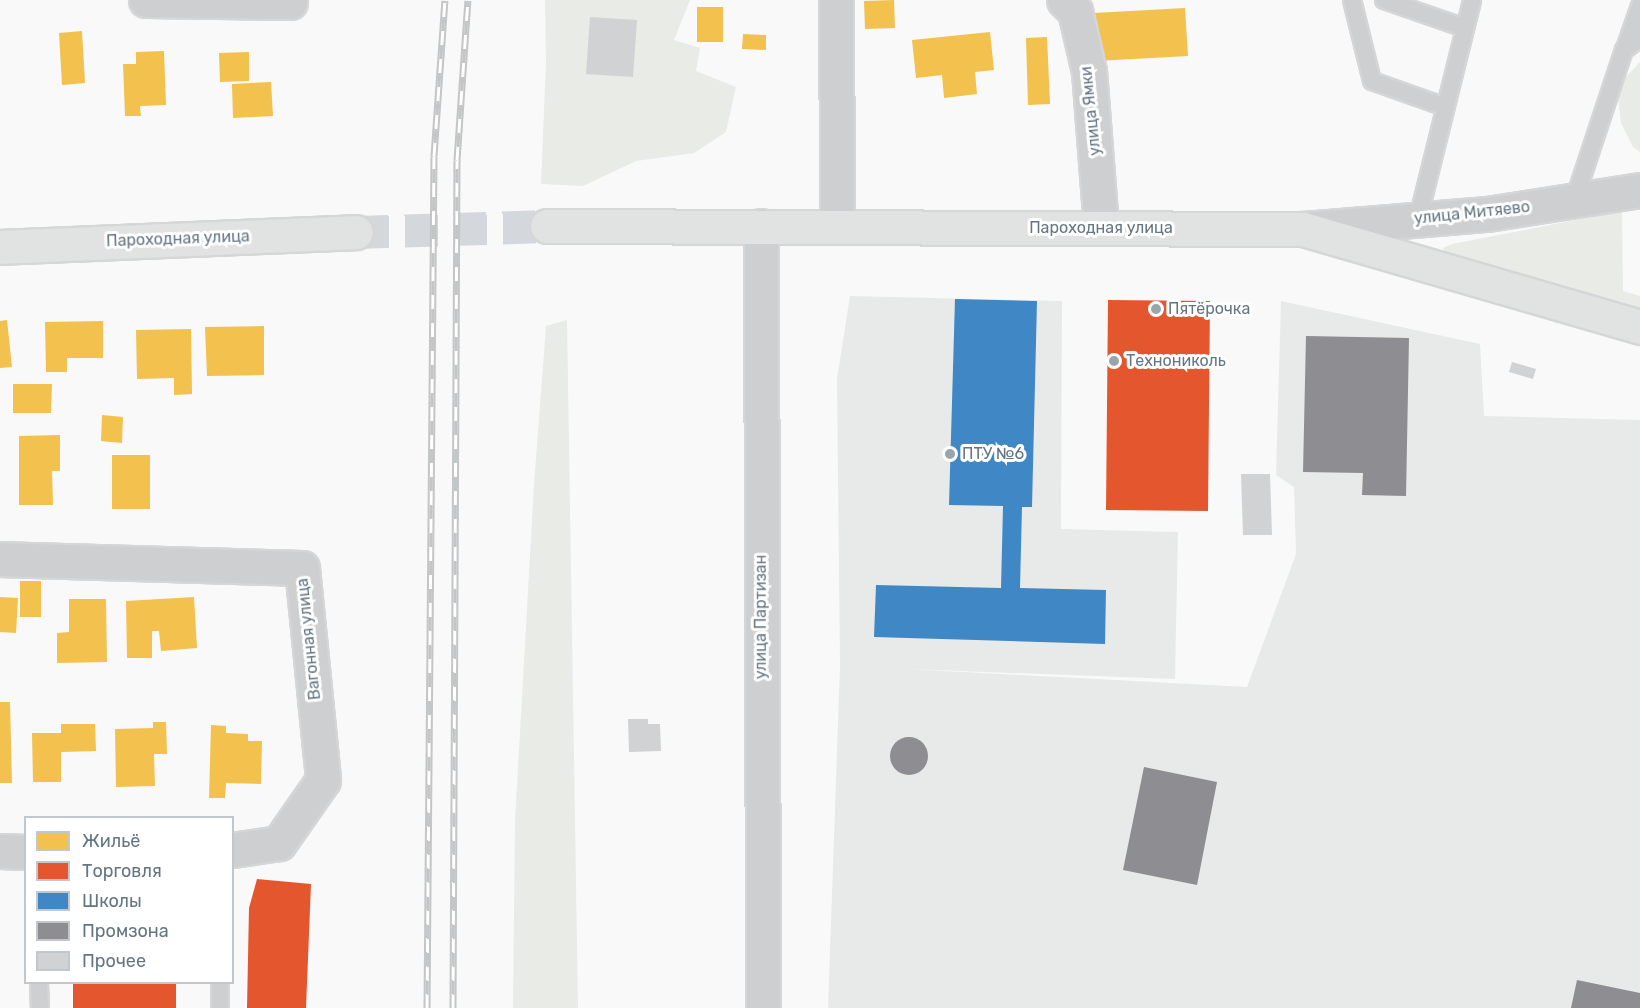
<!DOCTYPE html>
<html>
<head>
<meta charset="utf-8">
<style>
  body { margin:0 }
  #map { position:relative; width:1640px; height:1008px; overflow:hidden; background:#f9f9f9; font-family:Rubik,sans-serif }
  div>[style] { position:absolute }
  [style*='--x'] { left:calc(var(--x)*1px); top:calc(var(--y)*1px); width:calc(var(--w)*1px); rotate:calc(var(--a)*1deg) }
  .built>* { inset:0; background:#e8e9e9 }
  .green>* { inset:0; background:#e8ebe6 }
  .homes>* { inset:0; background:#f2c14e }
  .shops>* { inset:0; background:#e4572e }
  .schools>* { inset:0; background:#3f88c5 }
  .industry>* { inset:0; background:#8d8d92 }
  .round { border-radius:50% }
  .building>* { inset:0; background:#d0d2d3 }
  .secondary-tunnel>* { height:33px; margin-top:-16.5px; transform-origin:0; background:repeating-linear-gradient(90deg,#d4d8dc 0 33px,transparent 0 49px) }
  .roads { filter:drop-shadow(2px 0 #d5d6d7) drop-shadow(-2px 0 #d5d6d7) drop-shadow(0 2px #d5d6d7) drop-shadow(0 -2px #d5d6d7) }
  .lane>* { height:16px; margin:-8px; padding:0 8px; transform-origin:8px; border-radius:8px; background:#cecfd0 }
  .street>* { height:33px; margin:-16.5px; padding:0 16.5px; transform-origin:16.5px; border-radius:16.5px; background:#cecfd0 }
  .secondary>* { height:33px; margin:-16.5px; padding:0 16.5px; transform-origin:16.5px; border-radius:16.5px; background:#e1e2e2 }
  .rail>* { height:7px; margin-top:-3.5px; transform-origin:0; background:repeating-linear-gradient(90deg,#fff 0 14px,#c3c5c6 0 28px); box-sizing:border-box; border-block:2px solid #c3c5c6 }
  .dots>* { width:16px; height:16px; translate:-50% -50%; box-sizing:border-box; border:3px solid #fff; border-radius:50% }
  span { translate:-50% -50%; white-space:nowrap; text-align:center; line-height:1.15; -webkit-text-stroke:6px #fff; paint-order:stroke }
  .street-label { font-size:16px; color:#657683 }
  .poi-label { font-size:16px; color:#657683 }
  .left { translate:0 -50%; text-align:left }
  .legend { position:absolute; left:24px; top:816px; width:210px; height:168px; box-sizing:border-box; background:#fff; border:2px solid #c1c8cd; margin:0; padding:8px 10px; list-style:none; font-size:18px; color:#657683 }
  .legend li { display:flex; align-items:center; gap:12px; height:30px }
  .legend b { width:30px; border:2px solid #c1c8cd }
</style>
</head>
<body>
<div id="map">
  <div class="built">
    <div style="clip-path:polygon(850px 296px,1062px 301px,1061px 529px,1178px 532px,1175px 679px,907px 669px,1247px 687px,1296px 554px,1294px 487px,1276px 475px,1281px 301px,1480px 344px,1484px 416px,1640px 420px,1640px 1008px,828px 1008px,840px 666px,837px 379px)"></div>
  </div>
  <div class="green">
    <div style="clip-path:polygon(545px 0,690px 0,674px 40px,700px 48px,696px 71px,736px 87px,726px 132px,694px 153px,636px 161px,583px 186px,541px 184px,546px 63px)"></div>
    <div style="clip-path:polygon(1640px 62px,1640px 152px,1633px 147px,1621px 123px,1618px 97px,1625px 78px)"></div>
    <div style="clip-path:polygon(1622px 211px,1623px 291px,1640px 296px,1640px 312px,1445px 254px,1443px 248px,1452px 244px)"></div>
    <div style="clip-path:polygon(567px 320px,578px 1008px,513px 1008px,515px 821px,534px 485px,546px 326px)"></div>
  </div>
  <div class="homes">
    <div style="clip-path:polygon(894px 0,895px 28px,865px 29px,864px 1px)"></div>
    <div style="clip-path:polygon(697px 7px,723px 7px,723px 42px,697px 42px)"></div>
    <div style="clip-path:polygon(1185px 8px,1188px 56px,1096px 61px,1094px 13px)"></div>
    <div style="clip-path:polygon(82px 31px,85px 83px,62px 85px,59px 33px)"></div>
    <div style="clip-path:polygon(990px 32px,994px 70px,975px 72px,977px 94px,944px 98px,942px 75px,916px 78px,912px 40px)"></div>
    <div style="clip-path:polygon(743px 34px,766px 35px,766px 50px,742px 49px)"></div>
    <div style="clip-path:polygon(1047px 37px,1050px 104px,1028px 105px,1026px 38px)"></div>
    <div style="clip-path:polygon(164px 51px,166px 105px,140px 106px,141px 116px,125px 116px,123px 64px,136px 64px,136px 52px)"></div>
    <div style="clip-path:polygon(249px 52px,249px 81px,220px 82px,219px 53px)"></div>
    <div style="clip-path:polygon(271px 82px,273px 116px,233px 118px,232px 84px)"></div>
    <div style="clip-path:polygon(7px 320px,12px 367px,0 368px,0 321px)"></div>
    <div style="clip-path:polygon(103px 321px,103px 358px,67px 358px,67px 372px,46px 372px,45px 322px)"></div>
    <div style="clip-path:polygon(264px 326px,264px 375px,207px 376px,205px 327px)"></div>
    <div style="clip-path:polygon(191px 329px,192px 394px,174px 395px,174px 378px,137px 379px,136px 330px)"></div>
    <div style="clip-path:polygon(13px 384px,52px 384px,51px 413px,13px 413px)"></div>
    <div style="clip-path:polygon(102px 415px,123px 417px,122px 443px,101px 441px)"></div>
    <div style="clip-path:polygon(60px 435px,60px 471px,52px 471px,53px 505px,19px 505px,19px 436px)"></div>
    <div style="clip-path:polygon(112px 455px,150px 455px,150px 509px,112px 509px)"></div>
    <div style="clip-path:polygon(20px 581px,41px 581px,41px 617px,20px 617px)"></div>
    <div style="clip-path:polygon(0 597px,18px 598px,16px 633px,0 632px)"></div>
    <div style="clip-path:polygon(194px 597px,197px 648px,161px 651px,159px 631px,152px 631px,152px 658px,127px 658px,126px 601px)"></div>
    <div style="clip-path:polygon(69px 599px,106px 599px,107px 662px,57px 663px,57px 633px,69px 632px)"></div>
    <div style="clip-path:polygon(0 702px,10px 702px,12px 783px,0 783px)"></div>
    <div style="clip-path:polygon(153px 722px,166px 722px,167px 754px,154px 754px,155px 786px,116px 787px,115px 729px,153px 728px)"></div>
    <div style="clip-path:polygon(61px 724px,95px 724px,96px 751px,61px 752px,61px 782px,33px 782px,32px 733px,61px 733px)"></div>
    <div style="clip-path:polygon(211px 725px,226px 726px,226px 733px,248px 734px,248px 741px,262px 741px,261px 784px,226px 783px,225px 798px,209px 798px)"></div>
  </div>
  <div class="shops">
    <div style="clip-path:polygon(1108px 300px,1210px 301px,1208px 511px,1106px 510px)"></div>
    <div style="clip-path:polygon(257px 879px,311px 884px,306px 1008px,247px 1008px,249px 908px)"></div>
    <div style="clip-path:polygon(73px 982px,176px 982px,176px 1008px,73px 1008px)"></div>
  </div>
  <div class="schools">
    <div style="clip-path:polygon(955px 299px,1037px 301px,1032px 507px,1022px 507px,1020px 588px,1106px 590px,1105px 644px,874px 637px,876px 585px,1001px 588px,1003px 506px,949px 505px)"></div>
  </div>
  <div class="industry">
    <div style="clip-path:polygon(1306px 336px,1409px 338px,1406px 496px,1362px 495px,1363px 473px,1303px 472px)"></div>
    <div class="round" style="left:890px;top:737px;width:38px;height:38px"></div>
    <div style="clip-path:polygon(1144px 767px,1217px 782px,1197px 885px,1123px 870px)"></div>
    <div style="clip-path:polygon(1577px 980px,1640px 993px,1640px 1008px,1571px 1008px)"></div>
  </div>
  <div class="building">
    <div style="clip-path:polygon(590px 17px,637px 20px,633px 77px,586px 74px)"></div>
    <div style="clip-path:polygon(1512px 362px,1536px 369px,1533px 379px,1509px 372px)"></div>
    <div style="clip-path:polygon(1241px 474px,1270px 474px,1272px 535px,1243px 535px)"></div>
    <div style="clip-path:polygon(628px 719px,648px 719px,648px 724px,660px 724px,661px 751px,629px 752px)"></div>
  </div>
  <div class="secondary-tunnel">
    <div style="--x:356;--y:232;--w:191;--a:-1.8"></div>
  </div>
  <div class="roads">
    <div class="lane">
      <div style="--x:1352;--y:0;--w:83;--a:76.1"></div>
      <div style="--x:1372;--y:81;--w:77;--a:19.6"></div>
      <div style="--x:1384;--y:0;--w:86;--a:19.1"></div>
      <div style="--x:1625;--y:49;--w:46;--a:-70.8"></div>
      <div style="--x:1574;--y:201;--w:159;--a:-71.7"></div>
      <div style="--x:1624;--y:50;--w:20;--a:-37"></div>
      <div style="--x:1418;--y:219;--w:226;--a:-76.1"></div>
      <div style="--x:39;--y:982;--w:26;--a:88"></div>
      <div style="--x:220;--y:982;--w:26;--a:90"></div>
    </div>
    <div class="street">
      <div style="--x:146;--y:0;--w:144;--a:0.8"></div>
      <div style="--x:836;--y:0;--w:227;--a:89.7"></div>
      <div style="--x:1064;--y:0;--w:16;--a:45"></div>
      <div style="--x:1075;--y:11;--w:62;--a:76.9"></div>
      <div style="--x:1089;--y:71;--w:157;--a:85.6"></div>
      <div style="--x:761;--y:226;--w:782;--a:89.85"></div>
      <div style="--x:1304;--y:229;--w:184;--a:-4.7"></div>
      <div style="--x:1487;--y:214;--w:155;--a:-8.9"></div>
      <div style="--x:0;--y:559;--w:302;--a:1.7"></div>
      <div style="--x:302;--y:568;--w:213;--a:84.3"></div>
      <div style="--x:323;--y:780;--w:77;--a:124.9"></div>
      <div style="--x:279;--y:843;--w:48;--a:171.5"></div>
      <div style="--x:0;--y:851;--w:26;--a:2"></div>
    </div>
    <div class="secondary">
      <div style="--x:547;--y:226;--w:756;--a:0.23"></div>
      <div style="--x:1303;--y:229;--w:351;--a:16.2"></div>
      <div style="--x:0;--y:247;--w:356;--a:-2.4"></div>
    </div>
  </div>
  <div class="rail">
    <div style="--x:427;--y:1008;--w:852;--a:-89.53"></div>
    <div style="--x:434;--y:156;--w:156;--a:-86"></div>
    <div style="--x:453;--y:1008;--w:848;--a:-89.73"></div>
    <div style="--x:457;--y:160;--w:160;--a:-86.1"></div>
  </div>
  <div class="dots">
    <div style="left:1156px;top:309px;background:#99a4ac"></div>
    <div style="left:1114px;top:361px;background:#99a4ac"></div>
    <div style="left:950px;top:454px;background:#99a4ac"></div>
  </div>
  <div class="street-label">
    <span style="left:1091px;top:111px;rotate:-96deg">улица Ямки</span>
    <span style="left:1472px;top:213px;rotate:-6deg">улица Митяево</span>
    <span style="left:1101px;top:228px">Пароходная улица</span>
    <span style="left:178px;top:239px;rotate:-2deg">Пароходная улица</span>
    <span style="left:761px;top:617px;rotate:-90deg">улица Партизан</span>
    <span style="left:309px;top:639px;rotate:-96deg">Вагонная улица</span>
  </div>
  <div class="poi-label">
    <span class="left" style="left:1168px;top:309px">Пятёрочка</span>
    <span class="left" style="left:1126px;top:361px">Технониколь</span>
    <span class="left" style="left:962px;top:454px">ПТУ №6</span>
  </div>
  <ul class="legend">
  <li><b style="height:16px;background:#f2c14e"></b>Жильё</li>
  <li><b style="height:16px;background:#e4572e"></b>Торговля</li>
  <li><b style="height:16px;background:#3f88c5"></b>Школы</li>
  <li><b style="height:16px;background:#8d8d92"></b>Промзона</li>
  <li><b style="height:16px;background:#d0d2d3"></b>Прочее</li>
  </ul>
</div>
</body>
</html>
